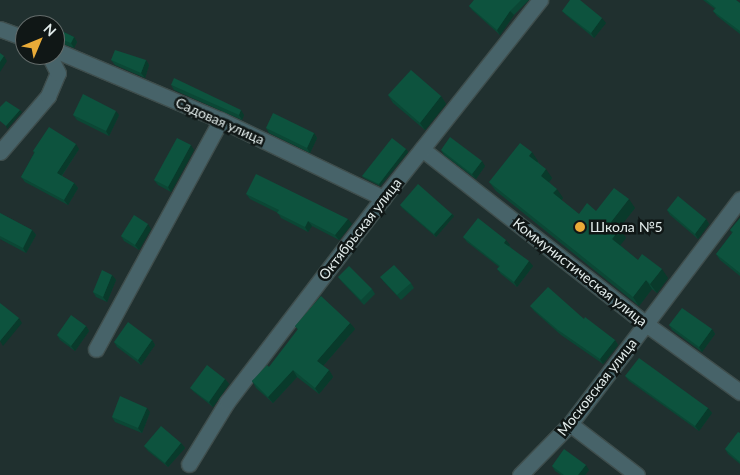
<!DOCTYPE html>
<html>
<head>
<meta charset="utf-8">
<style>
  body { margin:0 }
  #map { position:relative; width:740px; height:475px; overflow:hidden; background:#20302f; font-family:Lato,sans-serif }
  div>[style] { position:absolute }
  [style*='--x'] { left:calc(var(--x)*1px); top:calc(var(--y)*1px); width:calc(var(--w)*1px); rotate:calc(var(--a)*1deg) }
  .roads { filter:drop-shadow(1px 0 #3f4e4d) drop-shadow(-1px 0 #3f4e4d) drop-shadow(0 1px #3f4e4d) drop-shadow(0 -1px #3f4e4d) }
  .minor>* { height:15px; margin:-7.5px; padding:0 7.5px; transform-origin:7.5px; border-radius:7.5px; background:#476369 }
  .wall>* { inset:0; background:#0b4735 }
  .shaded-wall>* { inset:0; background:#093a2b }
  .building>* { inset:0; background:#0d533e }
  .dots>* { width:14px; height:14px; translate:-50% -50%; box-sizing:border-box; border:2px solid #101716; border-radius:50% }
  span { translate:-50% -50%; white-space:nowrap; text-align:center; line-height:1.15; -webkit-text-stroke:5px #101716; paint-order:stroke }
  .street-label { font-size:14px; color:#e2eceb }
  .poi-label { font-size:14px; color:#e2eceb }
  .left { translate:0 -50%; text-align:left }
  .north { position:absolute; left:15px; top:15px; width:50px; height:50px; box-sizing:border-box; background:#101716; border:1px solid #646c6b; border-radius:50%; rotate:45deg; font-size:14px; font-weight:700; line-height:20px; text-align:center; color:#e2eceb }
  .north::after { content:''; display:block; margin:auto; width:18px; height:22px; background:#e9ab38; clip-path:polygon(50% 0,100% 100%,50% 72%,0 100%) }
</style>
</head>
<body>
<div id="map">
  <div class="roads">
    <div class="minor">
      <div style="--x:0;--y:29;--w:27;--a:20"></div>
      <div style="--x:55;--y:50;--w:180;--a:22.9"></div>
      <div style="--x:221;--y:120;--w:180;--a:25.7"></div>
      <div style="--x:422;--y:149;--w:284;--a:38"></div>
      <div style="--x:646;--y:324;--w:116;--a:35.9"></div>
      <div style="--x:0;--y:152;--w:74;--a:-49.4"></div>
      <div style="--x:48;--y:96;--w:25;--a:-67"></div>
      <div style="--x:58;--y:73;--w:20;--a:-117"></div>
      <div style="--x:96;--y:349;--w:261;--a:-61.4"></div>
      <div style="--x:570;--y:424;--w:84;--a:37.3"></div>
      <div style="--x:189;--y:464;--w:73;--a:-58.5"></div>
      <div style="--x:227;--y:402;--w:257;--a:-52.6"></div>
      <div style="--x:383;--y:198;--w:253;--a:-51.6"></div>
      <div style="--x:520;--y:475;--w:71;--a:-45.6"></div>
      <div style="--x:570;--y:424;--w:282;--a:-52.9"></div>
    </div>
  </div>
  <div class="wall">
    <div style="clip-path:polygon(474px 0,529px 0,514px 15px,500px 35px,472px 10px,469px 6px)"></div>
    <div style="clip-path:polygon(703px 0,736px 0,740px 3px,740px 34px,717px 16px,713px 11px,715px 9px)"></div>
    <div style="clip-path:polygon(562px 11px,606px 23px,594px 38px,566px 15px)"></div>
    <div style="clip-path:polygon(55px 28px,74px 37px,77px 42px,74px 48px,55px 41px)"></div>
    <div style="clip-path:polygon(111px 60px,146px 60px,149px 65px,145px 78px,115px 65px)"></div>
    <div style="clip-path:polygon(171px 85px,244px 115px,242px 120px,174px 90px)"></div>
    <div style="clip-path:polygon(388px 95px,441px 96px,446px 104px,425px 130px,393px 103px)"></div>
    <div style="clip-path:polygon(73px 115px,119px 115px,109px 136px,77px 120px)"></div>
    <div style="clip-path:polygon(266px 128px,314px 133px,317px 138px,310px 153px,269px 133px)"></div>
    <div style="clip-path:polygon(79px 149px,62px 176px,74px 183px,78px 188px,68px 205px,25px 182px,21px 177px,34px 153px,33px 151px)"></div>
    <div style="clip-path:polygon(406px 149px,408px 152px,380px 186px,364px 178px,362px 176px)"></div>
    <div style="clip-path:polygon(194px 150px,171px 192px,158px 185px,154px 180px)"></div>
    <div style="clip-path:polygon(441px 150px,485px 166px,476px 179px,444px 155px)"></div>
    <div style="clip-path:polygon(538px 161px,538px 162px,552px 178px,549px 182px,563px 198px,561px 200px,579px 214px,596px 211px,635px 208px,619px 228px,626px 238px,620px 245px,638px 260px,668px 278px,657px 293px,652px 289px,639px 306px,496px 191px,489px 182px)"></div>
    <div style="clip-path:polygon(246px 194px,352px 224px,339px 240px,312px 226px,308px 232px,281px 218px,278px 213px,250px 199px)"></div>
    <div style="clip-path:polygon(400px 205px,452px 214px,454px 216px,436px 237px,402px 208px)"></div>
    <div style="clip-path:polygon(667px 210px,706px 219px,709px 224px,698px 239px,670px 215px)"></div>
    <div style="clip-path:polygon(0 213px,32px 230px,36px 235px,26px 253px,0 239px)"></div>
    <div style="clip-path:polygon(740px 218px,740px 276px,720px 260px,716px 254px,732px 233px,730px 230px)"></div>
    <div style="clip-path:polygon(151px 229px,139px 250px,124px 241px,121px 236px)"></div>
    <div style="clip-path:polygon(463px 237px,510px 245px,509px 246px,533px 266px,517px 287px,501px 274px,497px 269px,499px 267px,467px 242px)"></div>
    <div style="clip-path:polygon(112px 275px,116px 280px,107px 302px,96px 297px,93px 292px)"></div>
    <div style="clip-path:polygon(338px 277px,372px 289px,375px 294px,364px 305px,342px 282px)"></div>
    <div style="clip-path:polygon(380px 277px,411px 283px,414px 288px,401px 300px,384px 282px)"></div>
    <div style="clip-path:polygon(530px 306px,584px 319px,615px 340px,618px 345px,603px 364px,561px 335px,534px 311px)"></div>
    <div style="clip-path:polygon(350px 323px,355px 329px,323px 366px,329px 370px,333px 377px,319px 394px,297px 377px,273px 403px,256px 388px,252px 381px,269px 367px,298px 330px,295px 326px)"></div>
    <div style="clip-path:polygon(669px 325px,712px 329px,715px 334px,702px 352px,672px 330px)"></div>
    <div style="clip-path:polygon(86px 326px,89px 331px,75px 351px,60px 340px,57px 335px)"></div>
    <div style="clip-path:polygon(152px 340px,155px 345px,141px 365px,117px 347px,114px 342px)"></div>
    <div style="clip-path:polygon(625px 376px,708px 408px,712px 413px,699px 431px,629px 381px)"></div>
    <div style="clip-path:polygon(225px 379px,229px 384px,213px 407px,194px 392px,190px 388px)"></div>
    <div style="clip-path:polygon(150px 412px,142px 433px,115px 422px,112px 417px)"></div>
    <div style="clip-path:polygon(740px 433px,740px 464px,728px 454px,725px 449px)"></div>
    <div style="clip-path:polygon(181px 443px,185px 448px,168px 467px,148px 451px,144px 446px)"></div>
    <div style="clip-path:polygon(552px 466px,589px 470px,585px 475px,561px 475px,555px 471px)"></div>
  </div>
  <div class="shaded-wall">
    <div style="clip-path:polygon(510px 11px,514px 15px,500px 35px,497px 30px)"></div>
    <div style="clip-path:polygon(602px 18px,606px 23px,594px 38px,591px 33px)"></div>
    <div style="clip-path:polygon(74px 37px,77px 42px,74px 48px,71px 43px)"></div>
    <div style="clip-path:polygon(4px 56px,7px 61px,0 72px,0 62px)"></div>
    <div style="clip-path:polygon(146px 60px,149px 65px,145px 78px,141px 73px)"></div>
    <div style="clip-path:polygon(441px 96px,446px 104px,425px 130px,420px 123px)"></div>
    <div style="clip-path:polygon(20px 110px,22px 112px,7px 129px,6px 126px)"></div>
    <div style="clip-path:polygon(241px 110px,244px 115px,242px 120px,239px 115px)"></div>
    <div style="clip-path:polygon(116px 111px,119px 115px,109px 136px,106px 131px)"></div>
    <div style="clip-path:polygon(314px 133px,317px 138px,310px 153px,307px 148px)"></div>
    <div style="clip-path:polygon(76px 144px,79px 149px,60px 178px,57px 173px)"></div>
    <div style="clip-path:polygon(191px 145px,194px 150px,171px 192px,168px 187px)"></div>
    <div style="clip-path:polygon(406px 149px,408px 152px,380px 186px,379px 184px)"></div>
    <div style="clip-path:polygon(532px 152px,538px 161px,536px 165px,529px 156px)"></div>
    <div style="clip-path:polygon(482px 161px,485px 166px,476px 179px,472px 174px)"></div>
    <div style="clip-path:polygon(546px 169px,552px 178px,547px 185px,541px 176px)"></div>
    <div style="clip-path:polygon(74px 183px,78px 188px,68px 205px,64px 200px)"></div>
    <div style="clip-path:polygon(557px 189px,563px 198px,560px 202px,553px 193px)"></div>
    <div style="clip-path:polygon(629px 199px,635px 208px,617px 231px,611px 222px)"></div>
    <div style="clip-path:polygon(452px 214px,454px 216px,436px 237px,434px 234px)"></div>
    <div style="clip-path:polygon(348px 219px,352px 224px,339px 240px,335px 235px)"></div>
    <div style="clip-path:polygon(706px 219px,709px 224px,698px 239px,695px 234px)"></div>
    <div style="clip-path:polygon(308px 221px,312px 226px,308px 232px,305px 227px)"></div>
    <div style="clip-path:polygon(148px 224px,151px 229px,139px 250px,135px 245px)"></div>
    <div style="clip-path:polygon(620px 229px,626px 238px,618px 248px,612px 239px)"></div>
    <div style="clip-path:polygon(32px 230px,36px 235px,26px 253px,23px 248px)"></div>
    <div style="clip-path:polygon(506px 240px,510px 245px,507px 248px,504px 243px)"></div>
    <div style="clip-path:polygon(529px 261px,533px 266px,517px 287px,514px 282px)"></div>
    <div style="clip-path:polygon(662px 269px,668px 278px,657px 293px,650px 284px)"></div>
    <div style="clip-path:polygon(112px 275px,116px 280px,107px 302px,103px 297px)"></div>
    <div style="clip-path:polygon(646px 280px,652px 289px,639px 306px,633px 297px)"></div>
    <div style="clip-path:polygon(19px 318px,22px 323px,3px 346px,0 341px)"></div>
    <div style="clip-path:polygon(350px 323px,355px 329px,322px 367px,317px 361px)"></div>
    <div style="clip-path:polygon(86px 326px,89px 331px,75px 351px,71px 346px)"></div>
    <div style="clip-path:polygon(712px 329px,715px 334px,702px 352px,699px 347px)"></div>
    <div style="clip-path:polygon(152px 340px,155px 345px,141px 365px,138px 360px)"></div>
    <div style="clip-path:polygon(615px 340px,618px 345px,603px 364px,600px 359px)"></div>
    <div style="clip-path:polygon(293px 370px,297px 377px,273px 403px,268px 397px)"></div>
    <div style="clip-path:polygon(329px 370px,333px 377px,319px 394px,315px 388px)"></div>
    <div style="clip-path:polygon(225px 379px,229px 384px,213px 407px,209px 402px)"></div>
    <div style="clip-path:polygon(147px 408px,150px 412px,142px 433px,138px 428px)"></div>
    <div style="clip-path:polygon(708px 408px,712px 413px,699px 431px,695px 426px)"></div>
    <div style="clip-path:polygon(181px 443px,185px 448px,168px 467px,165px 463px)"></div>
    <div style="clip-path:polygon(586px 465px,589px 470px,585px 475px,578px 475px)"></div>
  </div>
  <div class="building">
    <div style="clip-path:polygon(474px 0,521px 0,510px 11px,497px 30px,469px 6px)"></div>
    <div style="clip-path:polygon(570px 0,580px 0,602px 18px,591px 33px,562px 11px)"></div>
    <div style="clip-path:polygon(706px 0,736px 0,740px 3px,740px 31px,713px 11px,716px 8px)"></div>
    <div style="clip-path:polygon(43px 22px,49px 25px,41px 25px)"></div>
    <div style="clip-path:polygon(55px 28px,74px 37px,71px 43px,55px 37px)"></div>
    <div style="clip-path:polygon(115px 50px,146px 60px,141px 73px,111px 60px)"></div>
    <div style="clip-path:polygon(0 53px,4px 56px,0 62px)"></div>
    <div style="clip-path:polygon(411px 70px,441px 96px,420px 123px,388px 95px)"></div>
    <div style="clip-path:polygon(174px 78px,241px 110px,239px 115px,171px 85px)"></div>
    <div style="clip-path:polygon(83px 94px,116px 111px,106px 131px,73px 115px)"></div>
    <div style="clip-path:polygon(6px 101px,20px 110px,6px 126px,0 121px,0 107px)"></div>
    <div style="clip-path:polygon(273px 113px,314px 133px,307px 148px,266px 128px)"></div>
    <div style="clip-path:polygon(49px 127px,76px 144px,57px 173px,74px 183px,64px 200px,21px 177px,35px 152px,33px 151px)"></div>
    <div style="clip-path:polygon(450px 137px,482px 161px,472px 174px,441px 150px)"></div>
    <div style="clip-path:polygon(177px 138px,191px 145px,168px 187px,154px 180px)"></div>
    <div style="clip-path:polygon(392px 138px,406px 149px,379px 184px,362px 176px)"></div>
    <div style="clip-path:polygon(520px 143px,532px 152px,529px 156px,546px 169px,541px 176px,557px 189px,553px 193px,579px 214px,587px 203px,596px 211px,614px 188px,629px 199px,611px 222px,620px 229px,612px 239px,638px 260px,642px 254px,662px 269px,650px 284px,646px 280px,633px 297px,489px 182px)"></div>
    <div style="clip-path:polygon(256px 174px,348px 219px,335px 235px,308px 221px,305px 227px,277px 213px,279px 210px,246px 194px)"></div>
    <div style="clip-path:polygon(418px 184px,452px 214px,434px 234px,400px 205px)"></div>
    <div style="clip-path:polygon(678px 196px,706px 219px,695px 234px,667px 210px)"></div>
    <div style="clip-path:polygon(0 213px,32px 230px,23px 248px,0 236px)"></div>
    <div style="clip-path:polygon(134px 215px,148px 224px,135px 245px,121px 236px)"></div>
    <div style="clip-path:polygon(478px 218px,506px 240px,504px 243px,529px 261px,514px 282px,497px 269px,500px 266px,463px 237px)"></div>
    <div style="clip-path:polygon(740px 218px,740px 273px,716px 254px,733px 232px,730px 230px)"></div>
    <div style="clip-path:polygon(394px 265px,411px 283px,397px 295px,380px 277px)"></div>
    <div style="clip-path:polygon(349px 266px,372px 289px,361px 300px,338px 277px)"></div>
    <div style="clip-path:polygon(102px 270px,112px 275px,103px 297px,93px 292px)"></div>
    <div style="clip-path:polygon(548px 287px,584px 319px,585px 317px,615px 340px,600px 359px,558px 330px,530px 306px)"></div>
    <div style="clip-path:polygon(321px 296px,350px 323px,317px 361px,329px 370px,315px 388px,293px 370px,268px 397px,252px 381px,267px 365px,269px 367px,298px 329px,295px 326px)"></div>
    <div style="clip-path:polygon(0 303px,19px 318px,0 341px)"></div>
    <div style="clip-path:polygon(682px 308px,712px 329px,699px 347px,669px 325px)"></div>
    <div style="clip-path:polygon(71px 315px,86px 326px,71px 346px,57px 335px)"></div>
    <div style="clip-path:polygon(128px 322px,152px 340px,138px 360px,114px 342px)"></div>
    <div style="clip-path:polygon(639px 358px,708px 408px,695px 426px,625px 376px)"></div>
    <div style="clip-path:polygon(207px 365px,225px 379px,209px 402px,190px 388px)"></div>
    <div style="clip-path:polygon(120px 396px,147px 408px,138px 428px,112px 417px)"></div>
    <div style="clip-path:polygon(161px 426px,181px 443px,165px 463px,144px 446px)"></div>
    <div style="clip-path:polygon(738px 432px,740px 433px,740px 462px,725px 449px)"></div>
    <div style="clip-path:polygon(564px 449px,586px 465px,578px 475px,564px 475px,552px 466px)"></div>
  </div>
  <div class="dots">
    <div style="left:580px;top:227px;background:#e9ab38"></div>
  </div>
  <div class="street-label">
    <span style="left:220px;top:121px;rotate:24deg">Садовая улица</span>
    <span style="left:360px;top:229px;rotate:-52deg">Октябрьская улица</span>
    <span style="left:580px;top:272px;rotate:38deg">Коммунистическая улица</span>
    <span style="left:597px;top:387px;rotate:-52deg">Московская улица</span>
  </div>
  <div class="poi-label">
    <span class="left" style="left:590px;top:227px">Школа №5</span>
  </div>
  <div class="north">N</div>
</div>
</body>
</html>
